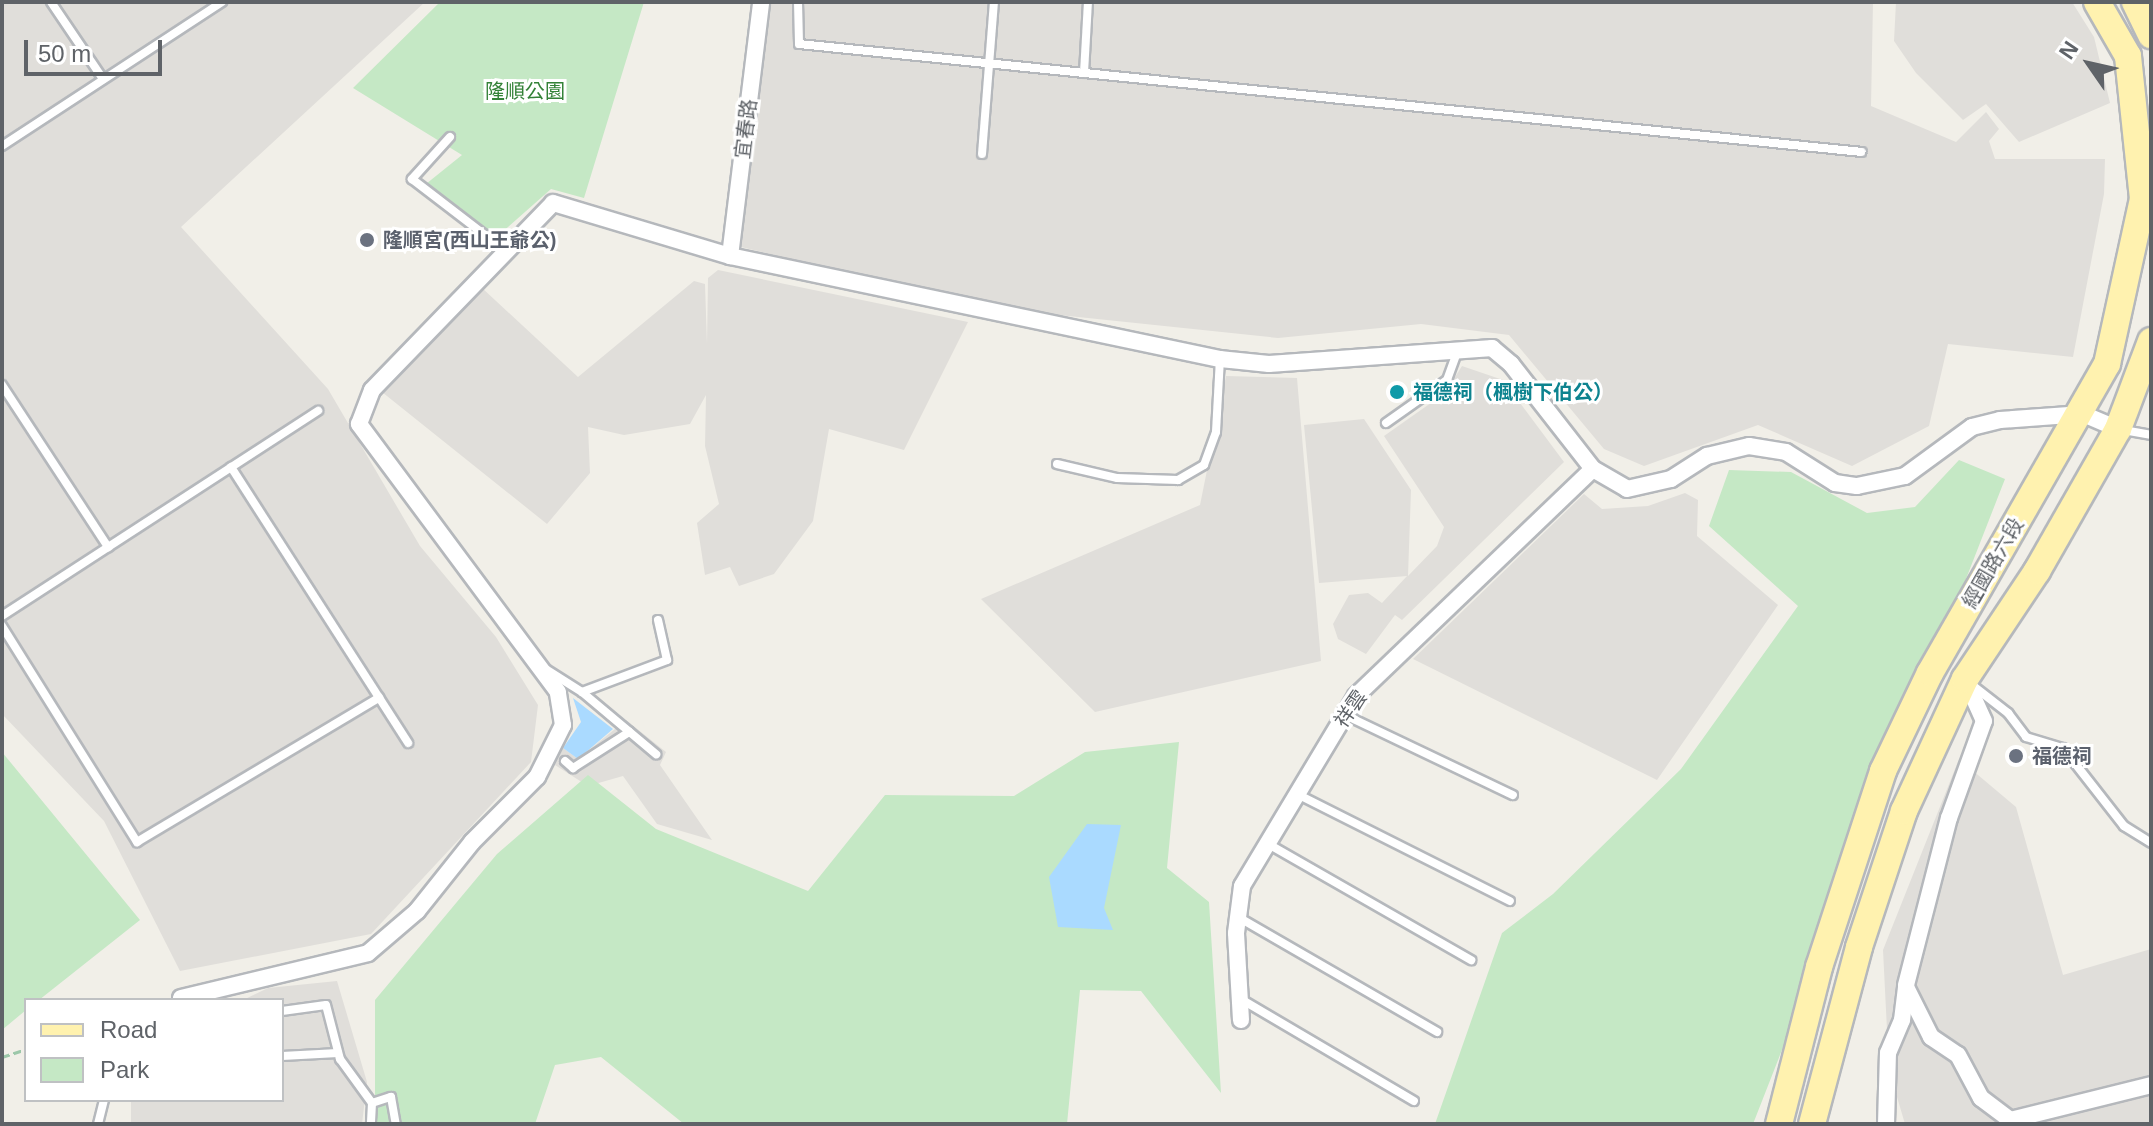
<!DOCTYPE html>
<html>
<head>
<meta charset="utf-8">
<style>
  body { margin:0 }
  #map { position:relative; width:2153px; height:1126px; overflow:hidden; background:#f1efe8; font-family:Arial,"Noto Sans TC",sans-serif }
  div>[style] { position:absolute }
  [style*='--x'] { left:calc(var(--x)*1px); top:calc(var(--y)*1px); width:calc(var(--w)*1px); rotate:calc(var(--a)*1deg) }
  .industrial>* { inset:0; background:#e0deda }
  .green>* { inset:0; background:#c5e8c5 }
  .water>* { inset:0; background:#aadaff }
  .path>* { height:3px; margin-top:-1.5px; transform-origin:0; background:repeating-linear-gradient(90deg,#9cc7a9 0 8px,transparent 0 12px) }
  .roads { filter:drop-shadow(2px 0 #b5b8bc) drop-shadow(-2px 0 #b5b8bc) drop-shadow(0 2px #b5b8bc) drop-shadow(0 -2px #b5b8bc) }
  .service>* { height:8px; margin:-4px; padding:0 4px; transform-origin:4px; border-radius:4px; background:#fff }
  .minor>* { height:16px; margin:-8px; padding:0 8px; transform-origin:8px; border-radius:8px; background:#fff }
  .primary>* { height:26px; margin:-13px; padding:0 13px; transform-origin:13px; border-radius:13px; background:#fff2af }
  .dots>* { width:22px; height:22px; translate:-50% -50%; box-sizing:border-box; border:4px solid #fff; border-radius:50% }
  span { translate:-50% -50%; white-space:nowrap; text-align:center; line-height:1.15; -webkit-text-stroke:6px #fff; paint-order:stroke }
  .park-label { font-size:20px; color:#348238 }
  .street-label { font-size:20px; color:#5f6368 }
  .worship-label { font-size:20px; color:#5b616d; font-weight:700 }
  .left { translate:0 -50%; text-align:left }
  .culture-label { font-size:20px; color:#0d838f; font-weight:700 }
  .frame { position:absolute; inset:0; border:4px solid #5f6368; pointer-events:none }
  .legend { position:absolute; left:24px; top:998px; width:260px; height:104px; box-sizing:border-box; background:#fff; border:2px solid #bfc1c3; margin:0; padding:10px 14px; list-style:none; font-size:24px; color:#5f6368 }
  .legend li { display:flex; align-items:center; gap:16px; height:40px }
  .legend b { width:40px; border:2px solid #bfc1c3 }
  .north { position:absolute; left:2049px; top:24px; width:80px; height:80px; -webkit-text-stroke:6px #fff; paint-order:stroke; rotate:304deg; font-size:22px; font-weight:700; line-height:32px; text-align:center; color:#5f6368 }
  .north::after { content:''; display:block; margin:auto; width:28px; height:36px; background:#5f6368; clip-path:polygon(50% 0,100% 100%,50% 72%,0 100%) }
  .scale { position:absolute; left:24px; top:40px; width:138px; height:36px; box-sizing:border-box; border:4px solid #5f6368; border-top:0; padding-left:10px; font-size:24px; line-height:28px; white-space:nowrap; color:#5f6368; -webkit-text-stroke:6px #fff; paint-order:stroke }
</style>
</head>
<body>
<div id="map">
  <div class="industrial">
    <div style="clip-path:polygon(2px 2px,425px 2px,181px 227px,328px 389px,420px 546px,496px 637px,538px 705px,531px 762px,371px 934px,180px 971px,104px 821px,2px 714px)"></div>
    <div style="clip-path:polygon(769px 2px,1873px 2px,1871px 106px,1956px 142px,1986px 112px,1999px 129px,1989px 141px,1995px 159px,2105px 159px,2104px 194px,2073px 357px,1948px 344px,1929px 426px,1852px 466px,1758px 425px,1644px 466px,1604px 449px,1509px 335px,1421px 324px,1278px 338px,1001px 309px,741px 247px)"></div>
    <div style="clip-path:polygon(1896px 2px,2072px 2px,2094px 37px,2110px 103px,2019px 142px,1986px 104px,1963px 120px,1916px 73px,1894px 41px)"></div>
    <div style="clip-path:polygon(718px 270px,968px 322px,904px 450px,829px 429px,813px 521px,774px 574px,739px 586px,730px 567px,705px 575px,697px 523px,719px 504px,705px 446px,706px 395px,690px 424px,624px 435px,588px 427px,590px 473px,547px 524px,382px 392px,481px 287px,578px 377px,694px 281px,705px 284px,707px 344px,708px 278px)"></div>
    <div style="clip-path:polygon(1462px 366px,1503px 380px,1564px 462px,1402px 620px,1395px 615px,1366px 654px,1338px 639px,1333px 624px,1349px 595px,1368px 593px,1382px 603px,1407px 576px,1319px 583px,1304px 425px,1364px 419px,1411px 490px,1408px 576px,1437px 546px,1444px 527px,1384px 436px,1445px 393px)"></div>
    <div style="clip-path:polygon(1226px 376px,1297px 378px,1321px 661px,1095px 712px,981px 599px,1200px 505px)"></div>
    <div style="clip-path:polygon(1685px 493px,1698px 500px,1697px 536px,1778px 605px,1657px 780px,1413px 659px,1584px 494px,1602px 509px,1648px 506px)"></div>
    <div style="clip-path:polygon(626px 720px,666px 752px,660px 765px,712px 840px,657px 824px,623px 776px,588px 786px,555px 765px,563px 748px,578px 759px)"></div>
    <div style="clip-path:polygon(1959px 759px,2016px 807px,2063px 975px,2151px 949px,2151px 1124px,1905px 1124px,1889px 1070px,1883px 950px)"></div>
    <div style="clip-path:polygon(337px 981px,367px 1082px,362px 1124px,131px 1124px,131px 1100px,282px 1100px,282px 1000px,243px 1000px,268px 988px)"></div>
  </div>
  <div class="green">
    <div style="clip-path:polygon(440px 2px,644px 2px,584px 198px,551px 189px,491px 242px,421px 188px,462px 155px,353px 88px)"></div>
    <div style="clip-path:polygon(1959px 460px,2005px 479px,1753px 1124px,1435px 1124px,1502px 933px,1553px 894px,1681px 769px,1798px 606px,1709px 526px,1729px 470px,1791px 472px,1867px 513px,1915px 507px)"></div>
    <div style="clip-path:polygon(1179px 742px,1167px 868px,1209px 902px,1221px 1093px,1141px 991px,1080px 990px,1067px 1124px,684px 1124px,601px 1057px,555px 1065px,535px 1124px,375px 1124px,375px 1000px,497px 854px,588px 775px,656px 829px,808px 891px,885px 795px,1014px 796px,1085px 752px)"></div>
    <div style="clip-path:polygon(2px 752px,140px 920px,39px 1000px,26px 1000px,26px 1010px,2px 1030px)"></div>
  </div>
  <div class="water">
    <div style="clip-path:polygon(573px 698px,613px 729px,578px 759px,563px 748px,581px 722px)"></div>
    <div style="clip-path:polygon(1087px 824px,1121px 825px,1104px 908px,1113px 930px,1058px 927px,1049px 877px)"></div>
  </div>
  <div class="path">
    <div style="--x:2;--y:1057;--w:25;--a:-18"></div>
  </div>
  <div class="roads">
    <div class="service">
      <div style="--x:51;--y:2;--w:93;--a:56"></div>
      <div style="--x:798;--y:2;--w:42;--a:88.6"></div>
      <div style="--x:799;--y:44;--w:1068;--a:5.8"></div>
      <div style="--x:1084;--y:73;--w:71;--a:-86.8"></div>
      <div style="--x:450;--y:137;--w:57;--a:132.1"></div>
      <div style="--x:412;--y:179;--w:118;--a:37.5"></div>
      <div style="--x:2;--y:146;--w:263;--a:-33.2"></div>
      <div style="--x:982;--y:154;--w:152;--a:-85.5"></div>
      <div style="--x:2;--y:385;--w:194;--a:56.8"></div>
      <div style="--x:1386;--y:423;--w:75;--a:-35.2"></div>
      <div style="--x:1447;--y:380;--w:32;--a:-70"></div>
      <div style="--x:2123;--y:430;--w:28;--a:10"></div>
      <div style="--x:1057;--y:464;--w:62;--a:13.1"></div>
      <div style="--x:1117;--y:478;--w:61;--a:1.9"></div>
      <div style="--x:1178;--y:480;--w:30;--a:-30"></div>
      <div style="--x:1204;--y:465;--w:35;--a:-70"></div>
      <div style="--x:1216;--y:432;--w:73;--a:-86.9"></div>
      <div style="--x:231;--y:467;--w:328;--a:57.3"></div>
      <div style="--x:2;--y:616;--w:377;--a:-33"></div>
      <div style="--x:2;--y:626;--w:255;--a:58"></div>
      <div style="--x:137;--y:842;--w:282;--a:-30.8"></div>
      <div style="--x:547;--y:670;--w:41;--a:32.2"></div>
      <div style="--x:582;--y:692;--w:91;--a:-20.6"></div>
      <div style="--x:667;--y:660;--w:41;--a:-102.7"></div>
      <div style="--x:1972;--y:685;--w:46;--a:37.9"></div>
      <div style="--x:2008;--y:713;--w:30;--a:53"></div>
      <div style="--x:2026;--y:737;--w:39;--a:17"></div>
      <div style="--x:2063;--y:748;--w:99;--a:52"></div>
      <div style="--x:2124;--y:826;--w:32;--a:32"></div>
      <div style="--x:582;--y:692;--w:97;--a:40"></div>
      <div style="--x:1345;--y:715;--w:186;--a:25.5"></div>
      <div style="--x:565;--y:761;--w:11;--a:41"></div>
      <div style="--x:573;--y:768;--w:67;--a:-32.7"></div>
      <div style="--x:1299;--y:795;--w:236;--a:26.7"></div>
      <div style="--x:1270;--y:845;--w:232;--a:29.8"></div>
      <div style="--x:1238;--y:917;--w:230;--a:30"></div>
      <div style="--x:1239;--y:998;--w:203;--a:30.5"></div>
      <div style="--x:282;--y:1011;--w:44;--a:-7.8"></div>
      <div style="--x:326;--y:1005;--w:56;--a:75.5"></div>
      <div style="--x:340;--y:1059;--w:54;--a:54"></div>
      <div style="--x:372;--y:1103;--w:21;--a:93"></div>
      <div style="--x:282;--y:1056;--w:56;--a:-3.1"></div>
      <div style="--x:372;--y:1103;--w:20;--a:-18"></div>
      <div style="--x:391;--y:1097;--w:27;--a:80"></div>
      <div style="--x:98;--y:1124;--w:25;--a:-76"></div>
    </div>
    <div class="minor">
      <div style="--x:730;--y:256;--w:256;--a:-83"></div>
      <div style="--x:1906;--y:987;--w:56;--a:63.4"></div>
      <div style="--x:1931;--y:1037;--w:32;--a:34"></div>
      <div style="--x:1958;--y:1055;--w:49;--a:61.9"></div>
      <div style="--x:1981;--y:1098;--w:36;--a:37"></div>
      <div style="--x:2010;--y:1120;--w:145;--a:-13.9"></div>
      <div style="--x:181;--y:998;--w:192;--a:-13.5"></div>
      <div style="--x:368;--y:953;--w:65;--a:-40.6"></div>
      <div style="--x:417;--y:911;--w:88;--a:-51.4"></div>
      <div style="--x:472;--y:842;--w:92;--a:-45"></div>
      <div style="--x:537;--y:777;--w:58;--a:-63.4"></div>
      <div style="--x:563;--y:725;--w:33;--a:-99"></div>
      <div style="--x:558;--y:692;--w:334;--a:-126.6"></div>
      <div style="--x:359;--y:424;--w:36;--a:-69"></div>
      <div style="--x:372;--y:390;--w:260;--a:-45.9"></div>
      <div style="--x:553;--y:203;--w:185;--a:16.7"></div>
      <div style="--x:730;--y:256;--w:501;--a:11.87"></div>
      <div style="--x:1220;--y:359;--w:49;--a:5.8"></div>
      <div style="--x:1269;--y:364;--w:224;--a:-4.1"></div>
      <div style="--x:1492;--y:348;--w:25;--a:40"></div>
      <div style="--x:1511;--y:364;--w:133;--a:52"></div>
      <div style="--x:1593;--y:469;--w:39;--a:30"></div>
      <div style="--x:1627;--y:489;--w:45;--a:-12.8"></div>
      <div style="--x:1671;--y:479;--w:43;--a:-32.6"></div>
      <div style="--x:1707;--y:456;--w:43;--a:-13.4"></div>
      <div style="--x:1749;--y:446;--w:37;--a:9"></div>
      <div style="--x:1786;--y:452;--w:58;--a:32.3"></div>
      <div style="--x:1835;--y:483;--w:22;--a:8"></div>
      <div style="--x:1857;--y:486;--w:49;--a:-11.8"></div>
      <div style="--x:1905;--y:476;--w:83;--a:-36.2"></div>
      <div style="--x:1972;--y:427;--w:29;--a:-14"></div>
      <div style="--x:2000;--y:420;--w:83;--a:-4.1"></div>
      <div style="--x:2083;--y:414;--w:38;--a:23"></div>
      <div style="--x:1241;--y:1020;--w:87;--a:-93.3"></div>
      <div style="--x:1236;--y:933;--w:47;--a:-82.7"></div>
      <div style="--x:1242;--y:886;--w:222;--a:-59"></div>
      <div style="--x:1356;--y:696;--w:328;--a:-43.8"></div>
      <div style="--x:1886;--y:1124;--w:71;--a:-88.4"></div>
      <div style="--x:1888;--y:1053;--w:36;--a:-67"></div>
      <div style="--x:1902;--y:1020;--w:35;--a:-83"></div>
      <div style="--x:1906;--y:985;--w:172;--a:-75.6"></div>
      <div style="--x:1949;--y:818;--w:103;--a:-70.2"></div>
      <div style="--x:1984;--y:721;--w:46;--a:-114.3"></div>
    </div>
    <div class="primary">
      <div style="--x:2135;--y:2;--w:37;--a:64"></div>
      <div style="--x:1779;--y:1124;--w:162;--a:-75.7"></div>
      <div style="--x:1819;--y:967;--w:206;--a:-71.9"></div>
      <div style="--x:1883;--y:771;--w:109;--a:-64.4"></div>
      <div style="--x:1930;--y:673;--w:356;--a:-60.2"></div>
      <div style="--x:2107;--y:364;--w:169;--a:-77.7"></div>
      <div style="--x:2143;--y:199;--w:144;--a:-96"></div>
      <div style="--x:2128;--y:56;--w:62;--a:-119.9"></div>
      <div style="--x:1812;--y:1124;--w:183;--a:-75.1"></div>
      <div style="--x:1859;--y:947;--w:143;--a:-71.7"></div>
      <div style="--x:1904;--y:811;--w:145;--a:-65.2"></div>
      <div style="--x:1965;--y:679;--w:130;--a:-56.3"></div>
      <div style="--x:2037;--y:571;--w:163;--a:-60.3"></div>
      <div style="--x:2118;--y:429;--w:94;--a:-69.4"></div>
    </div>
  </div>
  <div class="dots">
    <div style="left:367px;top:240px;background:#6b7280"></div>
    <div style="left:1397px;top:392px;background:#0f9aa8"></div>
    <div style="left:2016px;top:756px;background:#6b7280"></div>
  </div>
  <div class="park-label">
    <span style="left:525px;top:91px">隆順公園</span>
  </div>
  <div class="street-label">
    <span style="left:746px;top:129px;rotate:-83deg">宜春路</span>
    <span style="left:1993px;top:563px;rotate:-60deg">經國路六段</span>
    <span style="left:1351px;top:709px;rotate:-55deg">祥雲</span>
  </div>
  <div class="worship-label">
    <span class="left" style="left:383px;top:240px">隆順宮(西山王爺公)</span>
    <span class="left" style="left:2032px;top:756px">福德祠</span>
  </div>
  <div class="culture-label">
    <span class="left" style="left:1413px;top:392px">福德祠（楓樹下伯公）</span>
  </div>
  <div class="frame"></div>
  <ul class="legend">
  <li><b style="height:10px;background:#fff2af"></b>Road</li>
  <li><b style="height:22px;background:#c5e8c5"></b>Park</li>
  </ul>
  <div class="north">N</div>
  <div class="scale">50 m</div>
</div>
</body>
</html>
